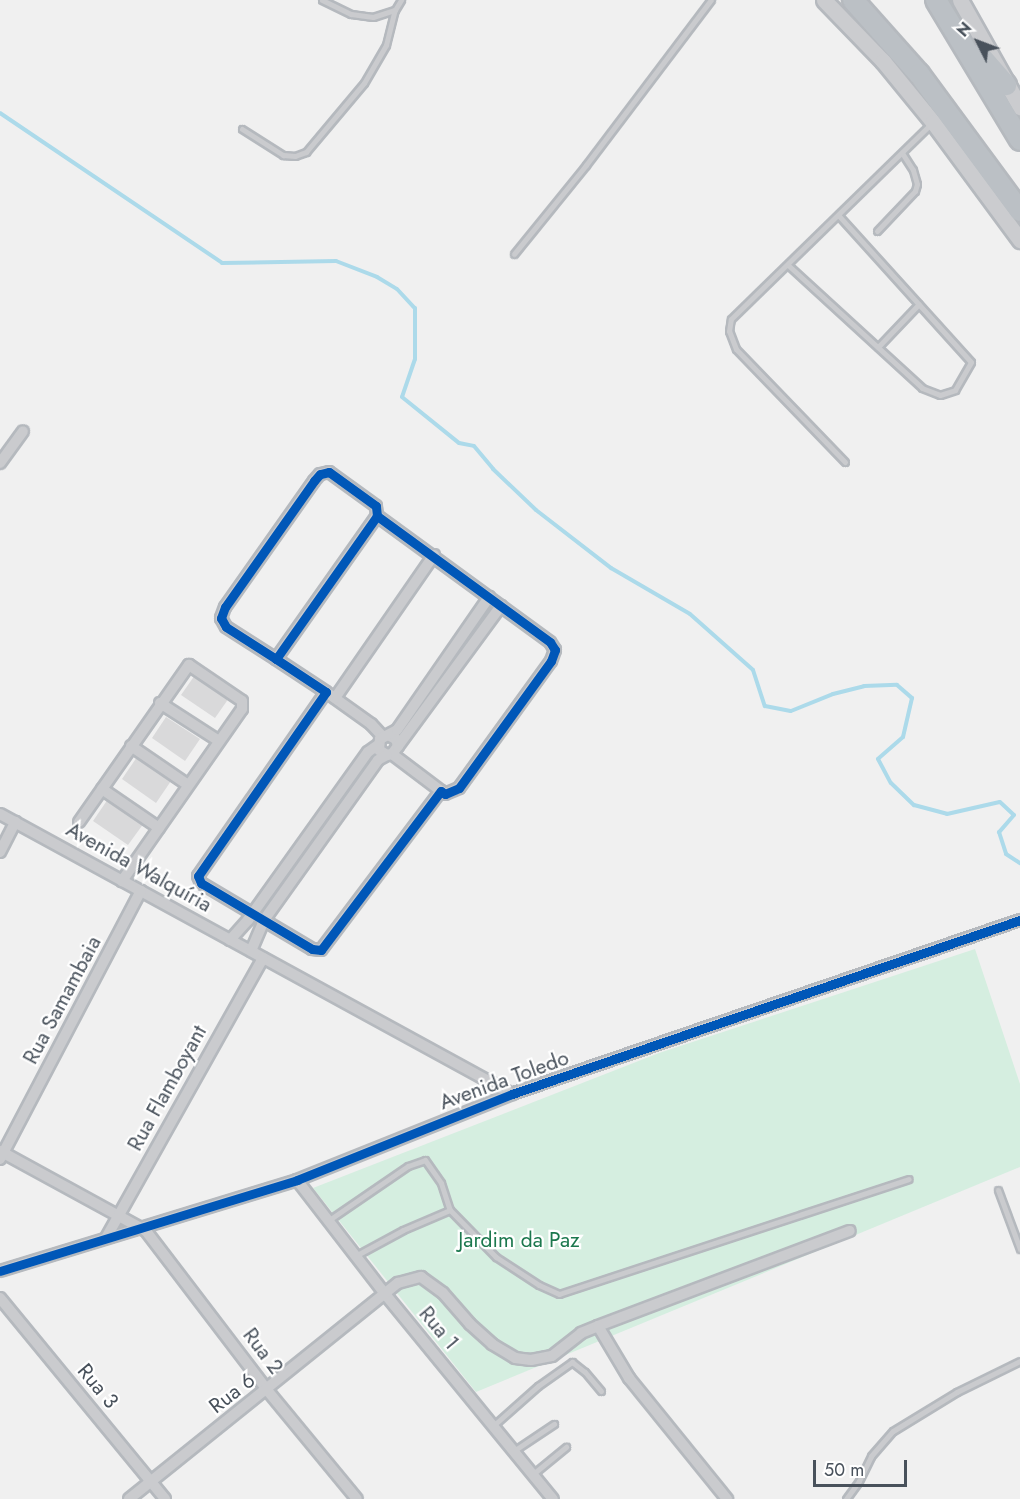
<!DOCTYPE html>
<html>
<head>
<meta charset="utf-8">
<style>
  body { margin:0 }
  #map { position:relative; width:1020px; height:1499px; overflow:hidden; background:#f0f0f0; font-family:Jost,sans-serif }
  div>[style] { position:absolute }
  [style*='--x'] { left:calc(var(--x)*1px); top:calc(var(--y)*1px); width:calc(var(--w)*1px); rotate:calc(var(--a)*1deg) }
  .green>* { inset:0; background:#d5eee0 }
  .stream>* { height:4px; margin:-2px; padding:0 2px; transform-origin:2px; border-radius:2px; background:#acdaea }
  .building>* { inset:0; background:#d9d9da }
  .roads { filter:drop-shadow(2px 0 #b5b9be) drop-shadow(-2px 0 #b5b9be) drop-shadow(0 2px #b5b9be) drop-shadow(0 -2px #b5b9be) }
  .lane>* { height:5px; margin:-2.5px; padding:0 2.5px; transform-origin:2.5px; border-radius:2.5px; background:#cacbce }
  .street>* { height:10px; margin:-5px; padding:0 5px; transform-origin:5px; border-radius:5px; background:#cacbce }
  .secondary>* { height:15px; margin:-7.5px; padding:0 7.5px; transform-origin:7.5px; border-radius:7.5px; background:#cbcccf }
  .highway>* { height:20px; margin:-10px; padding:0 10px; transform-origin:10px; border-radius:10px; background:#bbc0c5 }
  .cycleway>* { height:9px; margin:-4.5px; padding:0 4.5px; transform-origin:4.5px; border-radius:4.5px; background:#0057b8 }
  span { translate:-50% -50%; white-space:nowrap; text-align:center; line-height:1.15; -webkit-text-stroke:4.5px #fff; paint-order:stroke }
  .street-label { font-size:21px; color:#48515b }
  .park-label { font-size:21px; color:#1c784e }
  .north { position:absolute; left:948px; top:12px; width:60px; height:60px; -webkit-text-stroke:4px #fff; paint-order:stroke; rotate:312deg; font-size:16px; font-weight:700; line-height:24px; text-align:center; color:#48515b }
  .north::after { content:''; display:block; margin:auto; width:21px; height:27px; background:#48515b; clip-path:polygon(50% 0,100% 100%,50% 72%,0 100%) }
  .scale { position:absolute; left:813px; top:1460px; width:94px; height:27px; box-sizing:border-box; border:3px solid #48515b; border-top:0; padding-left:8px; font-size:18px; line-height:21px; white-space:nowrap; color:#48515b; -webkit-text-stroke:4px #fff; paint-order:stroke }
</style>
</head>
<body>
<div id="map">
  <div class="green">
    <div style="clip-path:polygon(975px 949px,1020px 1084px,1020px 1167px,476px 1392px,313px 1188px,659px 1053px)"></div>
  </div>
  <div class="stream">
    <div style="--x:0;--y:113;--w:268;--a:34"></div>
    <div style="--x:222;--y:263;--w:114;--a:-1"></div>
    <div style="--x:336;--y:261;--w:44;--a:21.3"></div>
    <div style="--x:377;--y:277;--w:23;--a:31"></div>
    <div style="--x:397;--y:289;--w:26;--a:47"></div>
    <div style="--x:415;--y:308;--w:51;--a:90"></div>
    <div style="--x:415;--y:359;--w:40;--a:108.9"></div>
    <div style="--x:402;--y:397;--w:73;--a:38.9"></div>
    <div style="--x:459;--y:443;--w:15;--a:11"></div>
    <div style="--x:474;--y:446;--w:30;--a:50"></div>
    <div style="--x:493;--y:469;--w:59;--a:43.6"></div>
    <div style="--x:536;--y:510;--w:95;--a:37.7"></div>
    <div style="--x:611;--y:568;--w:91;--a:30.2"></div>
    <div style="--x:690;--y:614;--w:84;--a:41.6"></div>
    <div style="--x:753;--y:670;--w:38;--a:72"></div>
    <div style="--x:765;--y:706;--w:26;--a:11"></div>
    <div style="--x:791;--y:711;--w:45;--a:-22"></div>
    <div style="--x:833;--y:694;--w:32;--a:-14"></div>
    <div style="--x:864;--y:686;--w:33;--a:-2"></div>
    <div style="--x:897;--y:685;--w:20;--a:41"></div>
    <div style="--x:912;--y:698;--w:40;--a:103"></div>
    <div style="--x:903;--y:737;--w:33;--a:139"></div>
    <div style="--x:878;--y:759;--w:27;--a:62"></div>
    <div style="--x:891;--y:783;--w:32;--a:44"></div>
    <div style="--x:914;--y:805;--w:34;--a:15"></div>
    <div style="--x:947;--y:814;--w:54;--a:-12.8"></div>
    <div style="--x:1000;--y:802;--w:19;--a:43"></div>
    <div style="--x:1014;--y:815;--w:23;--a:131"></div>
    <div style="--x:999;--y:832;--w:23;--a:72"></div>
    <div style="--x:1006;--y:854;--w:17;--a:33"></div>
  </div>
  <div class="building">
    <div style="clip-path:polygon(195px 675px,229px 698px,215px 718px,181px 695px)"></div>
    <div style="clip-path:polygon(166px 717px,200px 739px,185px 761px,152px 738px)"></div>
    <div style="clip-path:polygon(137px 757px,171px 781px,156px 803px,122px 779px)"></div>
    <div style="clip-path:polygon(108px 799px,144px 823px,128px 845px,93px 821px)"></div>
  </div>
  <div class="roads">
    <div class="lane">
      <div style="--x:322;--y:0;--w:32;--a:26"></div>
      <div style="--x:351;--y:14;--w:22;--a:8"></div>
      <div style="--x:373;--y:17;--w:23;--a:-18"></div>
      <div style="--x:395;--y:10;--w:12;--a:-59"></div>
      <div style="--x:242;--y:129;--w:49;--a:32.4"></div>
      <div style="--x:283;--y:155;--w:12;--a:5"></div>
      <div style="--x:295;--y:156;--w:12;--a:-20"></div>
      <div style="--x:306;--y:152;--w:90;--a:-50"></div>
      <div style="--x:364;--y:83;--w:44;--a:-59.9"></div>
      <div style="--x:386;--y:45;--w:36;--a:-76"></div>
      <div style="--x:877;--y:231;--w:55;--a:-46.5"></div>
      <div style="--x:915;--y:191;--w:7;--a:-74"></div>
      <div style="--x:917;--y:184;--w:15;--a:-106"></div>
      <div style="--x:913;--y:170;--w:20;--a:-123"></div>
      <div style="--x:514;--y:254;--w:114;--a:-51"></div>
      <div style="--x:586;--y:165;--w:207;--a:-52.9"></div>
      <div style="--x:788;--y:265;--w:182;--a:42.5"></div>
      <div style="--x:922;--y:388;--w:19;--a:21"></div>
      <div style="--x:940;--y:395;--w:16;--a:-18"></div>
      <div style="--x:955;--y:390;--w:32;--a:-60"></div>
      <div style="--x:971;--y:362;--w:197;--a:-132.1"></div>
      <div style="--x:878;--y:347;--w:59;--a:-46.4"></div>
      <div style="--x:845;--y:462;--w:157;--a:-134"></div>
      <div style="--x:736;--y:349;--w:19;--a:-111"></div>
      <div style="--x:729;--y:331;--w:12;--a:-81"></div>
      <div style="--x:731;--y:319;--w:281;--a:-44.3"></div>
      <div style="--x:998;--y:1190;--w:63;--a:69.6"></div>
      <div style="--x:329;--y:1220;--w:96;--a:-34.4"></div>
      <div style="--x:408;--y:1166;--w:18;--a:-19"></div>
      <div style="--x:425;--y:1160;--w:28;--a:55"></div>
      <div style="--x:441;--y:1183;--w:28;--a:72"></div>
      <div style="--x:357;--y:1255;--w:52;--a:-28.5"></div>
      <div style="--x:403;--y:1230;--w:51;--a:-23.1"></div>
      <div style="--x:450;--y:1210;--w:66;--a:45.6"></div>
      <div style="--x:496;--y:1257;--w:51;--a:33.1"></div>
      <div style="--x:539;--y:1285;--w:22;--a:24"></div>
      <div style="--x:559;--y:1294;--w:368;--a:-18.2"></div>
      <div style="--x:494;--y:1425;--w:59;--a:-41.6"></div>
      <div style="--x:538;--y:1386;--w:42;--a:-35.2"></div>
      <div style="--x:572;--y:1362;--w:16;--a:38"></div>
      <div style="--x:585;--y:1372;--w:25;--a:50"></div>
      <div style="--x:515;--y:1450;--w:47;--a:-33.7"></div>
      <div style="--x:533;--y:1474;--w:43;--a:-39.3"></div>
      <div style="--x:846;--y:1499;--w:22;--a:-54"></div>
      <div style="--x:859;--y:1481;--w:28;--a:-64"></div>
      <div style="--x:871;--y:1456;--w:33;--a:-49"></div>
      <div style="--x:893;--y:1431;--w:75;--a:-31.4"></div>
      <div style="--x:957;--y:1392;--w:70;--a:-26.2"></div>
    </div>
    <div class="street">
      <div style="--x:0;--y:463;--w:39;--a:-54"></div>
      <div style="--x:276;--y:659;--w:175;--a:-54.8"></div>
      <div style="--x:377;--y:516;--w:10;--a:-96"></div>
      <div style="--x:376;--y:506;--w:58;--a:-144.1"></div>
      <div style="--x:329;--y:472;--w:9;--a:167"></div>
      <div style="--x:320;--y:474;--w:9;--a:131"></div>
      <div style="--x:314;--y:481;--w:154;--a:125.2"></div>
      <div style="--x:225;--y:607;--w:12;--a:110"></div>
      <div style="--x:221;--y:618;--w:10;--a:61"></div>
      <div style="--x:226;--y:627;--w:59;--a:32.6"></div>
      <div style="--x:276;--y:659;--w:60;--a:33.4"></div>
      <div style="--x:326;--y:692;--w:224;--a:124.8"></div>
      <div style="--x:198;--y:876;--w:8;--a:67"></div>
      <div style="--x:201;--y:883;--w:129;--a:30.7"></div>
      <div style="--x:312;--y:949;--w:9;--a:6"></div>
      <div style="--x:321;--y:950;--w:199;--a:-53"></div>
      <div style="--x:441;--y:791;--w:5;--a:37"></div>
      <div style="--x:445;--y:794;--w:15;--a:-23"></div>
      <div style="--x:459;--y:788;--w:157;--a:-54.1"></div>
      <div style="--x:551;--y:661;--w:12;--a:-70"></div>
      <div style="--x:555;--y:650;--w:9;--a:-122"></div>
      <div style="--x:550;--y:642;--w:214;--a:-143.9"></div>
      <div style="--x:329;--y:694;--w:52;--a:35.5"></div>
      <div style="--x:371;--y:724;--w:18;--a:47"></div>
      <div style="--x:335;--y:698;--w:174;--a:-55.3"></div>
      <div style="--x:160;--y:703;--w:70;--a:32.8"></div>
      <div style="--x:390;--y:736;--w:7;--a:27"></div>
      <div style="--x:396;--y:739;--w:7;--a:74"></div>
      <div style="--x:398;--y:746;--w:10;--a:127"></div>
      <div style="--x:392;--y:754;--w:5;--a:169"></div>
      <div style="--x:387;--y:755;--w:9;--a:-148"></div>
      <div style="--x:379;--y:750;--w:11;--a:-85"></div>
      <div style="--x:380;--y:739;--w:19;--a:-28"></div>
      <div style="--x:397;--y:730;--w:162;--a:-55.3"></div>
      <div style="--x:131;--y:746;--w:69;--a:34.4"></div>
      <div style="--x:398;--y:746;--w:174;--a:-53.7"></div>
      <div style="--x:392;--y:754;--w:61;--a:37.1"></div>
      <div style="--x:102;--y:789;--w:69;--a:34.4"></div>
      <div style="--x:0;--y:814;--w:584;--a:28.67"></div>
      <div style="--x:79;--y:822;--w:192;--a:-55"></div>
      <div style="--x:189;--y:665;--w:64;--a:34.2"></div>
      <div style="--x:242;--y:701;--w:8;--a:90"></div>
      <div style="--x:242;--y:709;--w:210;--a:124.9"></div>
      <div style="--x:0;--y:852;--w:34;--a:-63"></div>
      <div style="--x:230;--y:940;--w:27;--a:-48"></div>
      <div style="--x:248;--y:920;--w:206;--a:-54.5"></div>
      <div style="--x:368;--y:752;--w:12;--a:-35"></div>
      <div style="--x:251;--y:951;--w:34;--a:-67"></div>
      <div style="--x:264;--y:920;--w:196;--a:-54.5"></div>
      <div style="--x:378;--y:760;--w:10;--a:-29"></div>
      <div style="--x:0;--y:1151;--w:166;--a:28.7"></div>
      <div style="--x:146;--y:1231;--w:200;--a:52.7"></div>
      <div style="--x:267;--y:1390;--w:141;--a:50.5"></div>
      <div style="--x:0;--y:1159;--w:303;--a:-62.3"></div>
      <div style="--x:297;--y:1180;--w:144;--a:52.3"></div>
      <div style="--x:385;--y:1294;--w:265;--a:50.7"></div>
      <div style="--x:106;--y:1238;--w:321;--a:-60.7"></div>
      <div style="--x:0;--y:1271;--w:311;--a:-17"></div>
      <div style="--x:297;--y:1180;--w:232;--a:-21.8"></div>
      <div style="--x:512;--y:1094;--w:537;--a:-18.91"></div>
      <div style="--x:0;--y:1298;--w:260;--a:50.6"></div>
      <div style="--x:598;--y:1326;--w:269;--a:-20.7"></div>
      <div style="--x:129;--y:1499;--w:345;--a:-38.8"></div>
      <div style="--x:398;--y:1283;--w:24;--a:-15"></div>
      <div style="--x:421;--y:1277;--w:27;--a:36"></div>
      <div style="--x:443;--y:1293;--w:41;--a:48.9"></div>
      <div style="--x:470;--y:1324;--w:30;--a:42"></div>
      <div style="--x:492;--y:1344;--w:27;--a:31"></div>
      <div style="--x:515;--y:1358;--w:16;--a:7"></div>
      <div style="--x:531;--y:1360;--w:21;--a:-11"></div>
      <div style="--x:552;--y:1356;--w:37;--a:-38"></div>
      <div style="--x:581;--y:1333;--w:18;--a:-22"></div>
      <div style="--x:598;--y:1326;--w:61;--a:59.2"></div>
      <div style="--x:629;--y:1378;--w:156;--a:51"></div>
    </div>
    <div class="secondary">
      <div style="--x:824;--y:0;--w:85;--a:46"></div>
      <div style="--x:883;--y:61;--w:79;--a:50.7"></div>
      <div style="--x:933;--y:122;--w:147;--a:53.6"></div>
      <div style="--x:960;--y:0;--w:123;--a:60.7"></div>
    </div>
    <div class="highway">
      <div style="--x:853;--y:0;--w:99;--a:48.3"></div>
      <div style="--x:919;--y:74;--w:170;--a:53.6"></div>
      <div style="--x:936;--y:0;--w:163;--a:59"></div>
      <div style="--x:980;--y:55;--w:40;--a:49"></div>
    </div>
  </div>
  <div class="cycleway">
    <div style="--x:276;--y:659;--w:175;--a:-54.8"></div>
    <div style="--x:377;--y:516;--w:10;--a:-96"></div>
    <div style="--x:376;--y:506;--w:58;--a:-144.1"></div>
    <div style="--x:329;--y:472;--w:9;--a:167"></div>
    <div style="--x:320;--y:474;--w:9;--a:131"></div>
    <div style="--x:314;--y:481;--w:154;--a:125.2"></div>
    <div style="--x:225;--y:607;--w:12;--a:110"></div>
    <div style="--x:221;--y:618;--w:10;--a:61"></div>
    <div style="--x:226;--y:627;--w:59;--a:32.6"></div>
    <div style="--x:276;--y:659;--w:60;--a:33.4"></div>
    <div style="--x:326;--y:692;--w:224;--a:124.8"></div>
    <div style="--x:198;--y:876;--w:8;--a:67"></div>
    <div style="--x:201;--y:883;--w:129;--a:30.7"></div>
    <div style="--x:312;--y:949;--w:9;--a:6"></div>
    <div style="--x:321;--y:950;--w:199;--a:-53"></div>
    <div style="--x:441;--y:791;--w:5;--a:37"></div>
    <div style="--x:445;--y:794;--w:15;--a:-23"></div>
    <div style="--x:459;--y:788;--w:157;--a:-54.1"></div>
    <div style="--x:551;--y:661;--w:12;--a:-70"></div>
    <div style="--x:555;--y:650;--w:9;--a:-122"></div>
    <div style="--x:550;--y:642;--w:214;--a:-143.9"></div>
    <div style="--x:0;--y:1271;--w:311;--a:-17"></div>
    <div style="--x:297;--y:1180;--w:232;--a:-21.8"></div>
    <div style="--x:512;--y:1094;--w:537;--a:-18.91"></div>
  </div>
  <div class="street-label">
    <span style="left:139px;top:867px;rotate:29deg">Avenida Walquíria</span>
    <span style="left:62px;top:1000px;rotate:-62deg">Rua Samambaia</span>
    <span style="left:504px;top:1080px;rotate:-20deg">Avenida Toledo</span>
    <span style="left:167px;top:1088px;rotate:-61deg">Rua Flamboyant</span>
    <span style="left:439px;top:1328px;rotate:50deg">Rua 1</span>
    <span style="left:263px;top:1351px;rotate:53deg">Rua 2</span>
    <span style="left:98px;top:1386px;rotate:50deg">Rua 3</span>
    <span style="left:232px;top:1393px;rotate:-38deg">Rua 6</span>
  </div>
  <div class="park-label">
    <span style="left:519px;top:1240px">Jardim da Paz</span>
  </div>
  <div class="north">N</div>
  <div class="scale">50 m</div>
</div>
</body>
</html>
